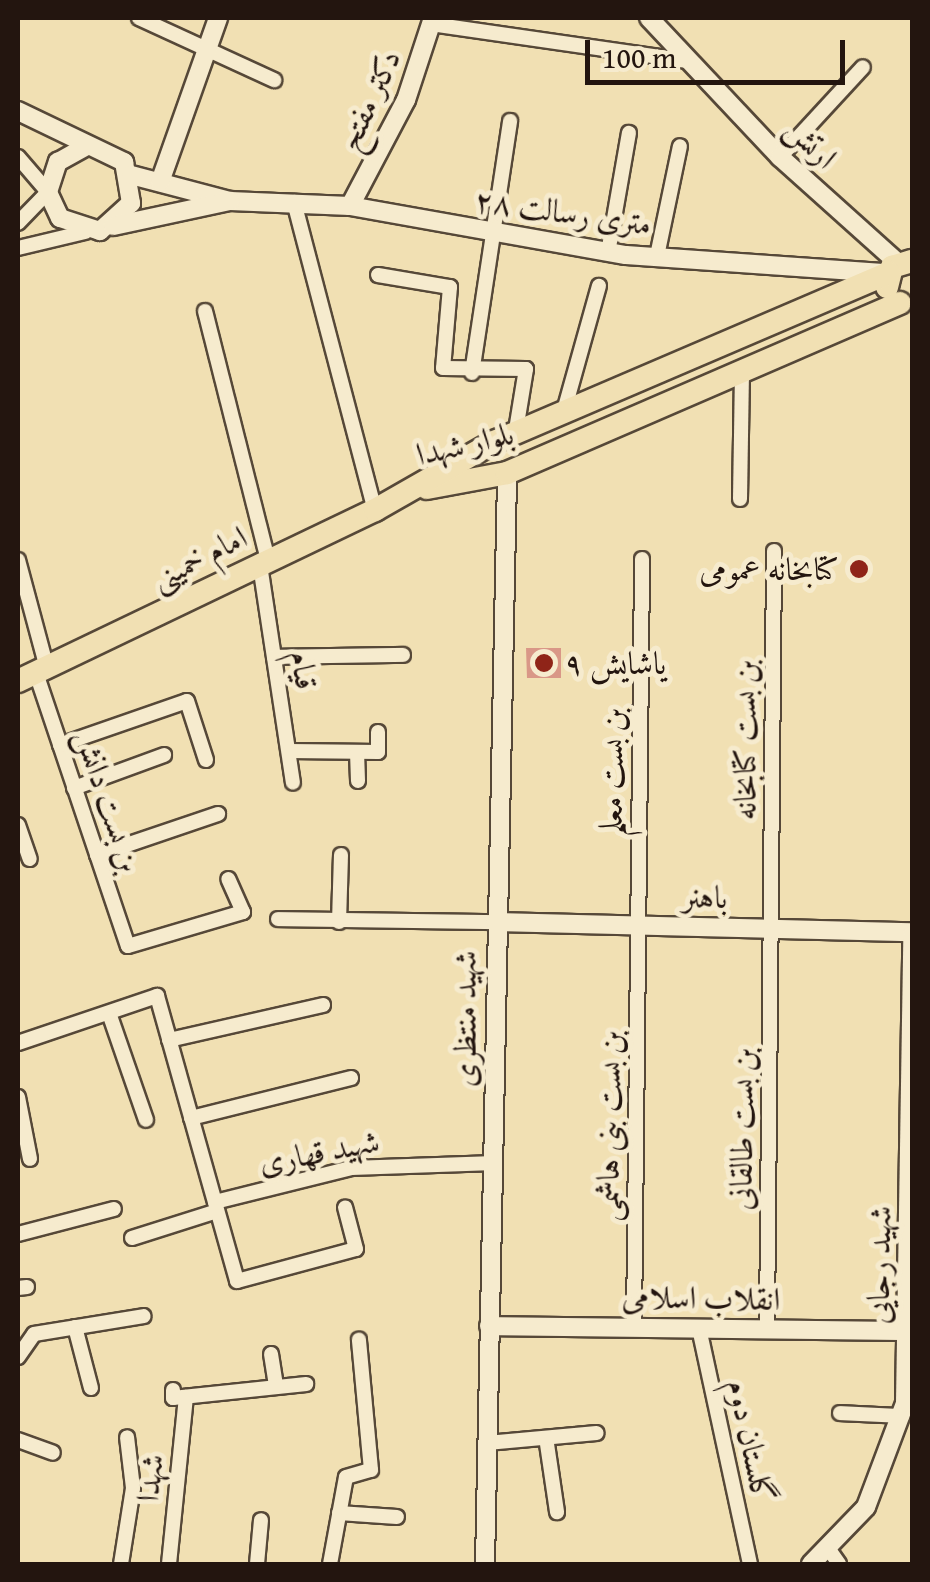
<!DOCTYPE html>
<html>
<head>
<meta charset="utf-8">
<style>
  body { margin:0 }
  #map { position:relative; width:930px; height:1582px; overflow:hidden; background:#f1e0b3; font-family:"Gentium Book Plus",Amiri,serif }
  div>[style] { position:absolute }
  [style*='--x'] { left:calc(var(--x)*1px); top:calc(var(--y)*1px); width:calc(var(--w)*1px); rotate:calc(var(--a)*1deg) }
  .building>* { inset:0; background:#d99787 }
  .roads { filter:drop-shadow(2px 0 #564838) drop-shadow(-2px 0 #564838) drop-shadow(0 2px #564838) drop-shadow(0 -2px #564838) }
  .minor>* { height:14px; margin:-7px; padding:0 7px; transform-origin:7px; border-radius:7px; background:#f6ebce }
  .tertiary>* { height:18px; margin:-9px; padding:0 9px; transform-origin:9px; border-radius:9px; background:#f6ebce }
  .primary>* { height:22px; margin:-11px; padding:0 11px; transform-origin:11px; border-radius:11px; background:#f1e0b3 }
  .dots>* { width:28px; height:28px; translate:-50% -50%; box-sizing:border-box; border:5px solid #f6ebce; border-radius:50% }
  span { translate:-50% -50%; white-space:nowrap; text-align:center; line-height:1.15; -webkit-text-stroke:10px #f6ebce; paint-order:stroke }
  .street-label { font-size:32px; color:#23150f }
  .poi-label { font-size:32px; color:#23150f }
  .right { translate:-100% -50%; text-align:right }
  .left { translate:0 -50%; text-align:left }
  .frame { position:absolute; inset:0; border:20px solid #23150f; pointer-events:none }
  .scale { position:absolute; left:585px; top:40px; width:260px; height:45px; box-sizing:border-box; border:5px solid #23150f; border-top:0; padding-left:12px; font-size:30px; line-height:35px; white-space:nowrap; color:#23150f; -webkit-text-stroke:8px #f6ebce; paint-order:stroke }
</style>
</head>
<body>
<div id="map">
  <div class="building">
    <div style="clip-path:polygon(526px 648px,561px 648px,561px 678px,527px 678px)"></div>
  </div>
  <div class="roads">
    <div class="minor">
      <div style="--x:139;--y:18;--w:149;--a:24.7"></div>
      <div style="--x:431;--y:24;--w:261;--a:8.2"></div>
      <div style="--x:18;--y:157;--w:46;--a:49.4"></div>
      <div style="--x:48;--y:192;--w:43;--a:134.1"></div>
      <div style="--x:780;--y:157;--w:122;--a:-47.3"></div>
      <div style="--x:294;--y:202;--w:318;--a:75.3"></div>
      <div style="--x:18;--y:248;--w:69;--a:-13.4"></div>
      <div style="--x:608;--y:253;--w:122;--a:-80.1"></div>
      <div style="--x:657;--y:256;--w:112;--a:-78.2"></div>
      <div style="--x:378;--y:275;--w:73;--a:9.5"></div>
      <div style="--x:450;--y:287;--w:81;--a:94.9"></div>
      <div style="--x:443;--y:368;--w:83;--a:0.7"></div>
      <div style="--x:526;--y:369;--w:68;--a:99.3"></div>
      <div style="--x:205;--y:311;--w:257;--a:75.8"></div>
      <div style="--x:472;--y:373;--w:255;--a:-81.4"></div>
      <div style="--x:564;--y:411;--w:130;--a:-74.4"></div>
      <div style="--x:740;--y:499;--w:128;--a:-89.1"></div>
      <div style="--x:18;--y:560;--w:112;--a:75"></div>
      <div style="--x:260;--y:565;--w:220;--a:81.4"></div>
      <div style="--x:274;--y:657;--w:129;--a:-0.9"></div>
      <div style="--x:36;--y:673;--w:288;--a:71.4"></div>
      <div style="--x:128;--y:946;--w:120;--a:-16.5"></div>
      <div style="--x:243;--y:912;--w:36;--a:-114"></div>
      <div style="--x:60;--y:745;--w:134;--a:-19.1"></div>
      <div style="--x:187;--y:701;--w:62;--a:72.1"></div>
      <div style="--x:289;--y:751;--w:89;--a:0.6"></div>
      <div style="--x:378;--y:752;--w:20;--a:-90"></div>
      <div style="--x:357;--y:752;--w:29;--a:88"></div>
      <div style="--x:74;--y:788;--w:96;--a:-20.1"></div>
      <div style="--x:18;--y:825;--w:36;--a:71"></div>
      <div style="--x:97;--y:855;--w:128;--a:-18.7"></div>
      <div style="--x:278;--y:919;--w:217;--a:0.8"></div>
      <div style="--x:339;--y:922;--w:67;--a:-88.3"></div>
      <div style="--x:109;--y:1013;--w:113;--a:70.9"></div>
      <div style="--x:169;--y:1040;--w:158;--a:-12.8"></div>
      <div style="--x:18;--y:1043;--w:147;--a:-18.7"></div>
      <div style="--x:157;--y:996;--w:296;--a:74.3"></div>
      <div style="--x:237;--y:1281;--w:123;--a:-15.1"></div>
      <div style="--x:356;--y:1249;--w:43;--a:-104.7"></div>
      <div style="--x:18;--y:1097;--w:63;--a:79"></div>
      <div style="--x:191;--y:1118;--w:165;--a:-14"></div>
      <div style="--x:215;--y:1202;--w:140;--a:-14"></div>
      <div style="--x:351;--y:1168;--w:144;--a:-2"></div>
      <div style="--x:18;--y:1234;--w:99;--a:-14.6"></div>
      <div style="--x:132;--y:1238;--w:89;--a:-17.6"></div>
      <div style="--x:18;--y:1288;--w:9;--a:-6"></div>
      <div style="--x:75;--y:1327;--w:63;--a:75.3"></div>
      <div style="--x:634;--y:1328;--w:769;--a:-89.4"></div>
      <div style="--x:699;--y:1328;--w:241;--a:77.8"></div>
      <div style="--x:767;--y:1329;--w:778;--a:-89.48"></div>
      <div style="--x:271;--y:1354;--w:33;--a:81"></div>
      <div style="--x:18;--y:1357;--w:28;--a:-55"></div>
      <div style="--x:34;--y:1334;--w:111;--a:-9.3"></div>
      <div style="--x:173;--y:1390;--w:8;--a:90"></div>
      <div style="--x:173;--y:1398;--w:134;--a:-6"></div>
      <div style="--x:840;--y:1413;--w:62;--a:2.8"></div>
      <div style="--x:18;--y:1440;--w:37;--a:20"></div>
      <div style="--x:487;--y:1443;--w:110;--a:-5.2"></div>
      <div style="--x:547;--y:1444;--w:69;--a:81.6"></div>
      <div style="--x:339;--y:1513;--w:58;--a:3.9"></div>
      <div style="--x:830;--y:1551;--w:16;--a:55"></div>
      <div style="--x:121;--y:1564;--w:77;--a:-81"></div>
      <div style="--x:133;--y:1488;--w:51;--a:-96.7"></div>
      <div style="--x:169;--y:1564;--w:168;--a:-84.2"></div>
      <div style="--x:257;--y:1564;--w:44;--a:-84.8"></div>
      <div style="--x:330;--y:1564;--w:88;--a:-79.6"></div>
      <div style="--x:346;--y:1477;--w:26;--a:-16"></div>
      <div style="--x:371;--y:1470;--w:131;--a:-95.3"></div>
    </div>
    <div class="tertiary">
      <div style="--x:649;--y:18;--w:191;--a:46.7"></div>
      <div style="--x:780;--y:157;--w:157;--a:41.9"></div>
      <div style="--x:18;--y:111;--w:118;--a:25.7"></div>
      <div style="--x:124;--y:162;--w:42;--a:80.3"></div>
      <div style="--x:131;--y:203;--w:42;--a:137.9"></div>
      <div style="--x:100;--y:231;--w:42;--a:-162"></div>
      <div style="--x:60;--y:218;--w:29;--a:-115"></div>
      <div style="--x:48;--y:192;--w:32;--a:-72"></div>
      <div style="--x:58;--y:162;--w:31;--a:-29"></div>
      <div style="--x:131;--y:175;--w:102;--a:14.7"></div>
      <div style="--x:230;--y:201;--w:120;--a:2.4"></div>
      <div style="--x:350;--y:206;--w:280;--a:10.1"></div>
      <div style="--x:626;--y:255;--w:261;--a:4"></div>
      <div style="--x:160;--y:182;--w:174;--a:-70.5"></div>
      <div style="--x:350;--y:206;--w:120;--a:-62.2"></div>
      <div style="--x:406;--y:100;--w:86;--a:-71.8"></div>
      <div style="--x:113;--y:226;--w:120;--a:-12.1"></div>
      <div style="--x:495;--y:922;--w:417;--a:1.4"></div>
      <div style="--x:489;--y:1326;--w:423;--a:0.7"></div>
      <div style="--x:485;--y:1564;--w:1091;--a:-88.84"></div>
      <div style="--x:811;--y:1564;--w:79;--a:-46"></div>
      <div style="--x:866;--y:1507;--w:111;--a:-69.4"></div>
      <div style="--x:905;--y:1403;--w:468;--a:-89.1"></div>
    </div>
    <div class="primary">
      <div style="--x:887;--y:287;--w:21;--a:-76"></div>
      <div style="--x:892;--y:267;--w:21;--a:-17"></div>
      <div style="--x:427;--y:488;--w:81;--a:-10.6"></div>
      <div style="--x:507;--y:473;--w:428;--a:-23.4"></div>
      <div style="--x:18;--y:681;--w:396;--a:-25.6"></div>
      <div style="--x:375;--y:510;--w:137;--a:-29.7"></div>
      <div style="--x:494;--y:442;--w:430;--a:-23.2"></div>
    </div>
  </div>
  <div class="dots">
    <div style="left:859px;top:569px;background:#8f2418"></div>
    <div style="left:544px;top:663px;background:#8f2418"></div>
  </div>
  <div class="street-label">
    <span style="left:369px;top:100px;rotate:-65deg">دکتر مفتح</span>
    <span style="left:811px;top:143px;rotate:44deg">ارتش</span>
    <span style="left:563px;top:212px;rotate:8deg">۲۸ متری رسالت</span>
    <span style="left:465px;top:444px;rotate:-13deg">بلوار شهدا</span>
    <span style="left:199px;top:558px;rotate:-27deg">امام خمینی</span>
    <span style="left:304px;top:670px;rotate:81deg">قیام</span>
    <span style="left:745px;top:740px;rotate:-90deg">بن بست کتابخانه</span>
    <span style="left:612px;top:772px;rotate:-89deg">بن بست معلم</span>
    <span style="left:108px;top:801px;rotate:72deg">بن بست دانش</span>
    <span style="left:705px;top:897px;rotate:1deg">باهنر</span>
    <span style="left:465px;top:1019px;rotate:-90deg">شهید منتظری</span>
    <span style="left:609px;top:1126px;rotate:-89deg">بن بست بنی هاشمی</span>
    <span style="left:742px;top:1129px;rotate:-89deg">بن بست طالقانی</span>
    <span style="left:319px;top:1152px;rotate:-11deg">شهید قهاری</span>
    <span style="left:879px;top:1265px;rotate:-89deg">شهید رجایی</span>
    <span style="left:701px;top:1298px;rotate:1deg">انقلاب اسلامی</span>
    <span style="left:751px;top:1441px;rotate:78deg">گلستان دوم</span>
    <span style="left:150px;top:1478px;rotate:-84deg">شهدا</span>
  </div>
  <div class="poi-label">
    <span class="right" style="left:839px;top:569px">کتابخانه عمومی</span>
    <span class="left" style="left:564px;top:663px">یاشایش ۹</span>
  </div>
  <div class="frame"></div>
  <div class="scale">100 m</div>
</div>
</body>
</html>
